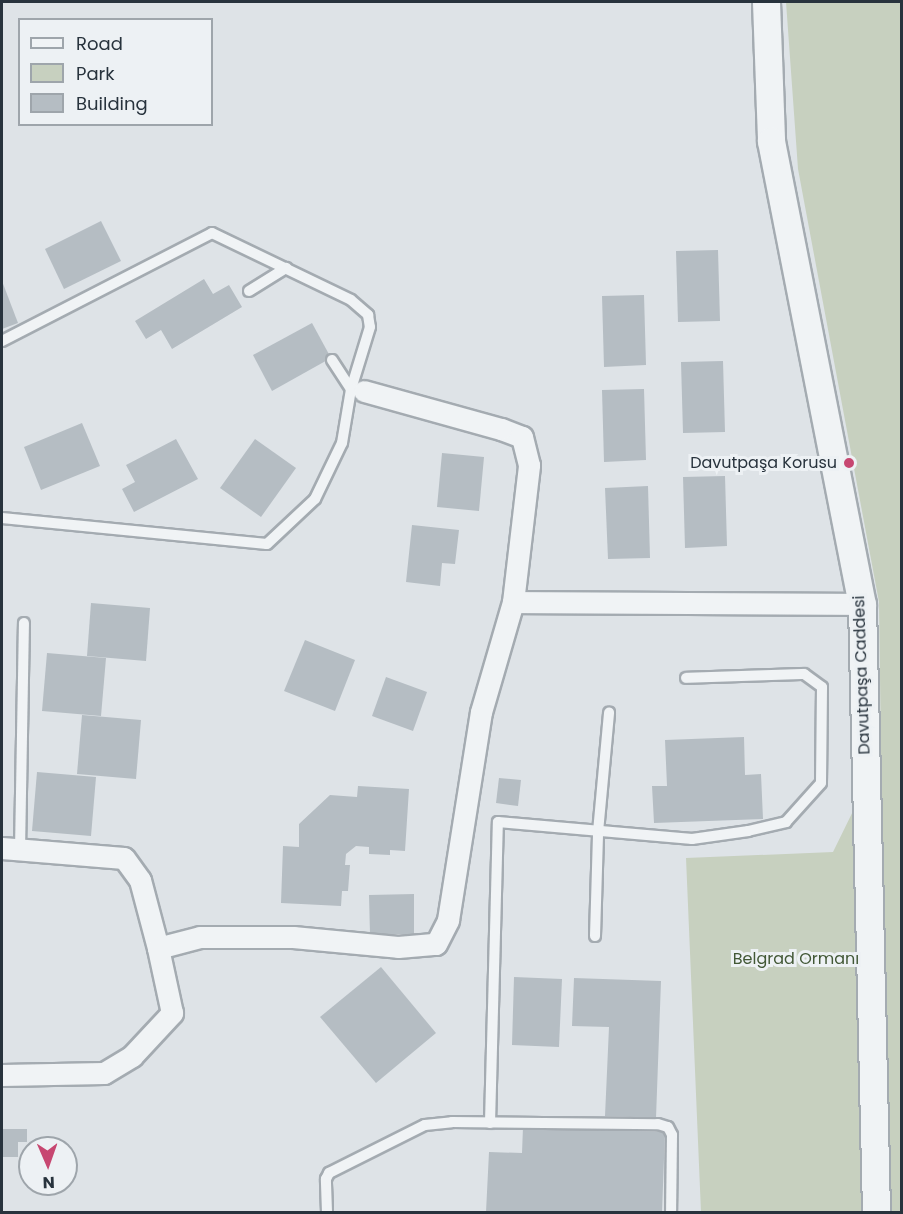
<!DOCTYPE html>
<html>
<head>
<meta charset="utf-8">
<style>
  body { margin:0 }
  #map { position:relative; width:903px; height:1214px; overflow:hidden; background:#dee3e7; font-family:Poppins,sans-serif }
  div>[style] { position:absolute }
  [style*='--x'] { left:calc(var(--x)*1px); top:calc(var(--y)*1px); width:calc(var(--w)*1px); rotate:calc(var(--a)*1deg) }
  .green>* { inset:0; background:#c7d0bf }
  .building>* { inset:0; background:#b5bdc3 }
  .roads { filter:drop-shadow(2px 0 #a4abb1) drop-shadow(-2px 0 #a4abb1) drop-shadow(0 2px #a4abb1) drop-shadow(0 -2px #a4abb1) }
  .service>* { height:10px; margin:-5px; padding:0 5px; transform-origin:5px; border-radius:5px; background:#f0f3f5 }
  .minor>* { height:21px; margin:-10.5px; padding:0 10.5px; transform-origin:10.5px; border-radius:10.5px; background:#f0f3f5 }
  .tertiary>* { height:27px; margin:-13.5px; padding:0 13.5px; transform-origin:13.5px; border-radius:13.5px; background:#f0f3f5 }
  .dots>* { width:16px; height:16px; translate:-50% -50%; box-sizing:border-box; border:3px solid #edf1f4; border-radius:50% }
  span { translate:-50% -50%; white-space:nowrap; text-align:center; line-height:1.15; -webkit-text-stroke:6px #edf1f4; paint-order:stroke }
  .poi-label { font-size:16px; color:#28333d }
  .right { translate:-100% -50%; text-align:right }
  .street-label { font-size:16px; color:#28333d }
  .park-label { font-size:16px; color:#425836 }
  .frame { position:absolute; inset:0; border:3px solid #28333d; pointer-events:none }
  .legend { position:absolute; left:18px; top:18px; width:195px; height:108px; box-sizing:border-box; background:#edf1f4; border:2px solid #9ea5ab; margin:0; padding:8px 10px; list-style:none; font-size:18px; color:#28333d }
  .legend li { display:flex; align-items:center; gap:12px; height:30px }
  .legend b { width:30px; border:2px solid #9ea5ab }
  .north { position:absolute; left:18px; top:1136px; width:60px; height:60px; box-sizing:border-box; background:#edf1f4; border:2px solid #9ea5ab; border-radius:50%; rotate:178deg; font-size:16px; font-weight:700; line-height:24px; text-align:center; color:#28333d }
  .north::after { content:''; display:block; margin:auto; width:21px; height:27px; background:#c74771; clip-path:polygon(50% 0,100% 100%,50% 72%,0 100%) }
</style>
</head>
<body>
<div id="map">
  <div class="green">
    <div style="clip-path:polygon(786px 2px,901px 2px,901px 1212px,701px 1212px,686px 858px,833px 852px,881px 754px,879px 602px,798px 169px)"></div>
  </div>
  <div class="building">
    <div style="clip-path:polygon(101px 221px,121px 261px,64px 289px,45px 249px)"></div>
    <div style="clip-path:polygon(718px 250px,720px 321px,678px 322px,676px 251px)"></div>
    <div style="clip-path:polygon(204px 279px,213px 294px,229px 285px,242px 307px,172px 349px,161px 330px,146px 339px,135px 321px)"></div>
    <div style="clip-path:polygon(2px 281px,18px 323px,2px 329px)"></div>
    <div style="clip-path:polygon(644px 295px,646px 365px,604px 367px,602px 296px)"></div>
    <div style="clip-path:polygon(312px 323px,331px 358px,272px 391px,253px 355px)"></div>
    <div style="clip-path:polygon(723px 361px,725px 432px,683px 433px,681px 362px)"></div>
    <div style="clip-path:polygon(644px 389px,646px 460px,604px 462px,602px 390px)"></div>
    <div style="clip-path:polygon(82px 423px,100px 466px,41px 490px,24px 447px)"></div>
    <div style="clip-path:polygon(176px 439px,198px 479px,134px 512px,122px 489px,135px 482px,126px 465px)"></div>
    <div style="clip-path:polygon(255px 439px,296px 468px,261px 517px,220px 488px)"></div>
    <div style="clip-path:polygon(442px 453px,484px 457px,479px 511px,437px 507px)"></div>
    <div style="clip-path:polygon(725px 476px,727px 546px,685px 548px,683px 477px)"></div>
    <div style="clip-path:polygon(648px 486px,650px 558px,608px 559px,605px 488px)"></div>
    <div style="clip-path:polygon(412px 525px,459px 530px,455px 564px,442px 563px,440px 586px,406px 582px)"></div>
    <div style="clip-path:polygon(91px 603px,150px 608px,146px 661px,87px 656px)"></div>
    <div style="clip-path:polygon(305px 640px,355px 660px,335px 711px,284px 691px)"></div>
    <div style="clip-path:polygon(47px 653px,106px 658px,101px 716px,42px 711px)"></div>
    <div style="clip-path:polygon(386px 677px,427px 692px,413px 731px,372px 716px)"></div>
    <div style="clip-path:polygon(82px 715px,141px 720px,136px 779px,77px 774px)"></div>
    <div style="clip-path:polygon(744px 737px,745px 775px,761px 774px,763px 819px,654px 823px,652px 786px,667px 786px,665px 740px)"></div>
    <div style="clip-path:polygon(37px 772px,96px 777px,91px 836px,32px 831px)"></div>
    <div style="clip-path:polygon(499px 778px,521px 780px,518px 806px,496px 803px)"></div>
    <div style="clip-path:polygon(358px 786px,409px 789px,405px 851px,390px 850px,390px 855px,369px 854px,369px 847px,356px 846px,346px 854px,345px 865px,350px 865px,348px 891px,342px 891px,341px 906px,281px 903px,283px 846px,299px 847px,299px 824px,330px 795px,357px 797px)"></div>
    <div style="clip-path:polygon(414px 894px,414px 934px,370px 934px,369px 895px)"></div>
    <div style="clip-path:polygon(381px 967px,436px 1033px,376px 1083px,320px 1017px)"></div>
    <div style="clip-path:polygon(514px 977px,562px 979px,559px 1047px,512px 1045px)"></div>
    <div style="clip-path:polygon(574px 978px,661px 981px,656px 1118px,605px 1116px,609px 1027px,572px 1026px)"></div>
    <div style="clip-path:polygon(523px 1127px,665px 1132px,662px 1212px,486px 1212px,489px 1152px,522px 1153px)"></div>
    <div style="clip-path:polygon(2px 1129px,27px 1129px,27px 1142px,18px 1142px,18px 1157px,2px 1157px)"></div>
  </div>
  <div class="roads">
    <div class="service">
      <div style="--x:249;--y:291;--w:44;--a:-31.9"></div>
      <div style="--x:2;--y:341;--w:236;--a:-27.2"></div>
      <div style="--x:212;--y:233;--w:154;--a:25.7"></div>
      <div style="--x:351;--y:300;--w:23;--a:41"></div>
      <div style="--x:368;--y:315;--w:12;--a:81"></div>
      <div style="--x:370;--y:327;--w:65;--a:107"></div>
      <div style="--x:332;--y:360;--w:35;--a:57"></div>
      <div style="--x:2;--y:518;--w:266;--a:5.6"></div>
      <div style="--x:267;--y:544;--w:66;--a:-43.2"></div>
      <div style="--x:315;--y:499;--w:62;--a:-64.3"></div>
      <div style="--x:342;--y:443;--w:55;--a:-80.5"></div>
      <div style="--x:351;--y:389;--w:6;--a:9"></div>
      <div style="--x:20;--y:850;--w:227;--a:-89"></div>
      <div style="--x:595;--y:936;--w:104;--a:-88.3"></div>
      <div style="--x:598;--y:832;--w:120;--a:-84.7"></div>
      <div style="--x:490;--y:1123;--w:301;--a:-88.5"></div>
      <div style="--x:498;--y:822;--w:195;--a:5"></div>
      <div style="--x:692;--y:839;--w:57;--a:-8.1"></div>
      <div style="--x:748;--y:831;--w:39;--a:-13"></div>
      <div style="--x:786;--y:822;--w:52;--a:-48.1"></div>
      <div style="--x:821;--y:783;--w:96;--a:-89.4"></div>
      <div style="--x:822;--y:687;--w:22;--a:-144"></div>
      <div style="--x:804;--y:674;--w:118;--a:178.1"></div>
      <div style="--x:327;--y:1212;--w:33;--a:-92"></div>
      <div style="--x:326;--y:1179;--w:7;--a:-63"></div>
      <div style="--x:329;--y:1173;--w:107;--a:-26.6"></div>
      <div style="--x:425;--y:1125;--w:27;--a:-6"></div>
      <div style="--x:452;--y:1122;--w:206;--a:0.6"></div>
      <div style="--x:658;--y:1124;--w:10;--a:17"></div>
      <div style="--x:668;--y:1127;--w:9;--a:63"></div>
      <div style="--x:672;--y:1135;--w:77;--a:90.7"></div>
    </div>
    <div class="minor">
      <div style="--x:513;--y:602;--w:349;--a:0.3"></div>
      <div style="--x:2;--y:848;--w:122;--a:4.7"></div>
      <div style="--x:124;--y:858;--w:27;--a:54"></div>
      <div style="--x:140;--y:880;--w:70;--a:75.2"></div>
      <div style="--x:2;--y:1075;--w:102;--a:-1.1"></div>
      <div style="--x:104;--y:1073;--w:33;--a:-31"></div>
      <div style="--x:132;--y:1056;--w:59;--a:-47.1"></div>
      <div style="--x:172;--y:1013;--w:66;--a:-102.2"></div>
      <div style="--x:158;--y:948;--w:43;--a:-14.7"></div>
      <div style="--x:200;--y:937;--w:93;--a:0"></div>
      <div style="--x:293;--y:937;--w:105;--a:5.4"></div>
      <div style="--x:398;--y:947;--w:38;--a:-5"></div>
      <div style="--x:436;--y:944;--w:27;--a:-63"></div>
      <div style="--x:448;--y:920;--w:211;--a:-81"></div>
      <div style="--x:481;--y:712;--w:115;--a:-73.8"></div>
      <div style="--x:513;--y:602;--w:138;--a:-83.3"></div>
      <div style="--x:529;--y:465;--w:29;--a:-104"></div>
      <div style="--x:522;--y:437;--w:22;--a:-159"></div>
      <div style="--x:501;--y:429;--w:142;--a:-164.5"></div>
    </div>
    <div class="tertiary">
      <div style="--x:766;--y:2;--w:139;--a:87.9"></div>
      <div style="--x:771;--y:141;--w:472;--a:78.9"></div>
      <div style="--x:862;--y:604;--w:608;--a:88.68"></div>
    </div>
  </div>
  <div class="dots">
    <div style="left:849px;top:463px;background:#c74771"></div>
  </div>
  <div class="poi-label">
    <span class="right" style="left:837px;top:463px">Davutpaşa Korusu</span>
  </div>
  <div class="street-label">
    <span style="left:862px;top:675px;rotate:-92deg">Davutpaşa Caddesi</span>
  </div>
  <div class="park-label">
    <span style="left:796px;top:959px">Belgrad Ormanı</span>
  </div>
  <div class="frame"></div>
  <ul class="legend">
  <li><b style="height:8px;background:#f0f3f5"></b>Road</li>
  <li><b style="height:16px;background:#c7d0bf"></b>Park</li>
  <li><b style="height:16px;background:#b5bdc3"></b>Building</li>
  </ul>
  <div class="north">N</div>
</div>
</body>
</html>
